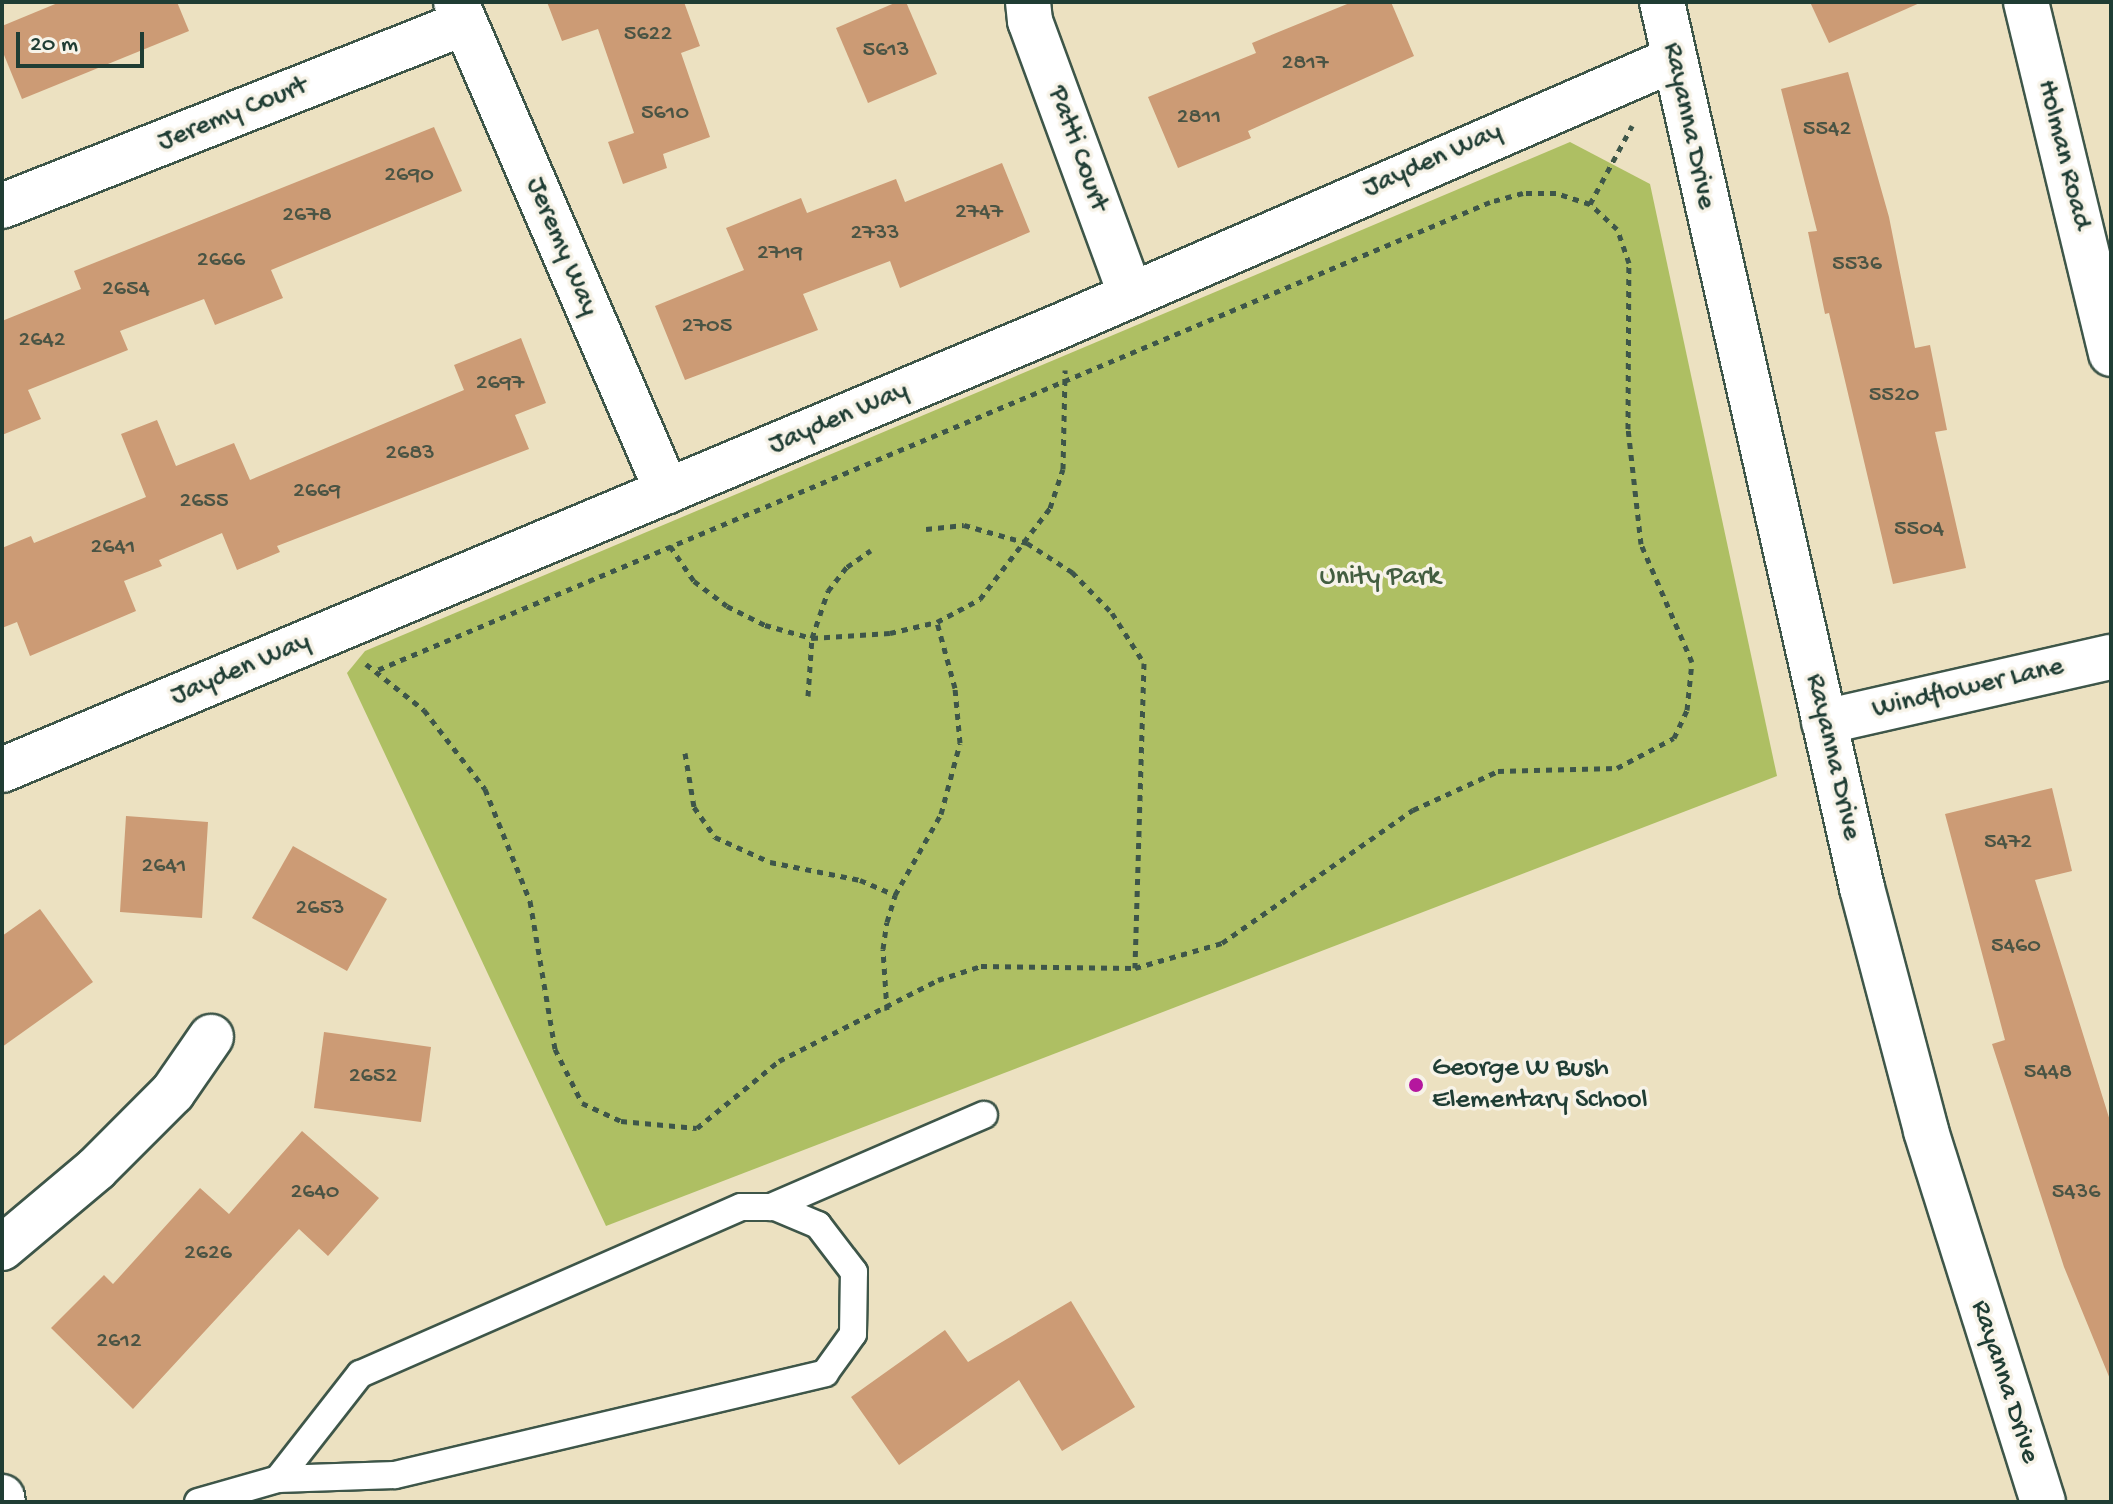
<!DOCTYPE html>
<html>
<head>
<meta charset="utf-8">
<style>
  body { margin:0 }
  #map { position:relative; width:2113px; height:1504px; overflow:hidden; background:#ece1c1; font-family:"Gochi Hand",sans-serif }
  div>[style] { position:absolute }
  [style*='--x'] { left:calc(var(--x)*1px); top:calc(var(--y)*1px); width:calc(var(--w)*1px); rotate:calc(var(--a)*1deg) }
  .green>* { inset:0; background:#aebf63 }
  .building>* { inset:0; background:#cc9b75 }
  .path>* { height:5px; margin-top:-2.5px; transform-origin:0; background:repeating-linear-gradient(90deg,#3e5649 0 6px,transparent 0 12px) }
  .roads { filter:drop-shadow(2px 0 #3e5649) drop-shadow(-2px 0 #3e5649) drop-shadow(0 2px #3e5649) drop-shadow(0 -2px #3e5649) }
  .lane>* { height:26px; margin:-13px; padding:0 13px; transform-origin:13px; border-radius:13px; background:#fff }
  .street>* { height:44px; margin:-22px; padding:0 22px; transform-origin:22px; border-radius:22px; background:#fff }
  .secondary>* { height:44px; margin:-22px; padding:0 22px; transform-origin:22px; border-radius:22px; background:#fff }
  .dots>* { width:22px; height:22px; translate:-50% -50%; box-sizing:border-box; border:4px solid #f7f3e8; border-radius:50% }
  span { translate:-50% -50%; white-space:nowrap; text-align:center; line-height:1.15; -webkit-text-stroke:7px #f7f3e8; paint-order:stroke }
  .number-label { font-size:24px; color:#4a5444 }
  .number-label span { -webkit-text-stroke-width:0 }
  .street-label { font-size:28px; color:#1f3d34 }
  .park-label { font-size:28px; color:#435e40 }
  .poi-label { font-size:28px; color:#1f3d34 }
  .left { translate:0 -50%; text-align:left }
  .frame { position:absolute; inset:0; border:4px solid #1f3d34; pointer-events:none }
  .scale { position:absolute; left:16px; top:32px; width:128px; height:36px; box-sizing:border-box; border:4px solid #1f3d34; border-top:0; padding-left:10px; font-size:24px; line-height:28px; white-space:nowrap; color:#1f3d34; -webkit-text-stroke:6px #f7f3e8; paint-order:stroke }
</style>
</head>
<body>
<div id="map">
  <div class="green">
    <div style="clip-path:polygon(1570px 142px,1650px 184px,1777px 776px,606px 1226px,347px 673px,365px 651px)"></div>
  </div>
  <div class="building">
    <div style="clip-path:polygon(60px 2px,177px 2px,189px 31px,22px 99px,2px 50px,2px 26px)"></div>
    <div style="clip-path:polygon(547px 2px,684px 2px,700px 46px,681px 53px,710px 137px,663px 154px,667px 168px,623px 184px,608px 142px,634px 133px,598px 29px,562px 41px)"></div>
    <div style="clip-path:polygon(897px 2px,906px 2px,937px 74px,868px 103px,836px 28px)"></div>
    <div style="clip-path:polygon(1352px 2px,1391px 2px,1414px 56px,1248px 131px,1251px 138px,1178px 168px,1148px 97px,1256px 53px,1252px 43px)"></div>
    <div style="clip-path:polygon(1810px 2px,1922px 2px,1829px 43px)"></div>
    <div style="clip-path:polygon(1848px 72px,1889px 217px,1915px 348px,1930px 345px,1947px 430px,1935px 432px,1966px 568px,1893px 584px,1829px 313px,1825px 314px,1808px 232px,1817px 231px,1781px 89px)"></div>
    <div style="clip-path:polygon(434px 127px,462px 191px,271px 270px,283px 298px,215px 325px,204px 299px,120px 331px,128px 350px,28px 390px,41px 419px,2px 435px,2px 321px,81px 289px,74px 271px)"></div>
    <div style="clip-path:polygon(1002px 163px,1030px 232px,900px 288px,890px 261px,803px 294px,818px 330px,685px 380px,655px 306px,744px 270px,726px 228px,801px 198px,807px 213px,896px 179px,905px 202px)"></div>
    <div style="clip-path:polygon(521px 338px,546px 403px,515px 415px,529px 449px,277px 546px,280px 552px,237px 570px,222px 533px,159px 560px,162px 566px,124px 581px,136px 611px,30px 656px,17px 622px,2px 628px,2px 548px,31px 536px,34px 543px,146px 497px,121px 434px,157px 420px,176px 466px,234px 443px,250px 480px,464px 390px,454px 365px)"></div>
    <div style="clip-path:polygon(2052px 788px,2072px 871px,2035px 880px,2111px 1124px,2110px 1379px,2064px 1267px,1992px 1044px,2005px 1040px,1945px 814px)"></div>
    <div style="clip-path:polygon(126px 816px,208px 822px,202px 918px,120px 912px)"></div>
    <div style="clip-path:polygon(293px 846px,387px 899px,347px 971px,252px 918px)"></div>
    <div style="clip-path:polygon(40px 909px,93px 982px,2px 1047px,2px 936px)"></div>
    <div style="clip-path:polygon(324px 1032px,431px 1047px,421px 1122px,314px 1108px)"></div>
    <div style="clip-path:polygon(302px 1131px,379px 1198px,328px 1256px,299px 1229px,133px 1409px,51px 1328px,104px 1275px,113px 1284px,200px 1188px,229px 1214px)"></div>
    <div style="clip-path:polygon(1071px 1301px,1135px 1407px,1062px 1451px,1019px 1380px,899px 1465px,851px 1397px,945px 1330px,968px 1362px)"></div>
  </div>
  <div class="path">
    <div style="--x:1590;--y:204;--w:89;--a:-61.7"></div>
    <div style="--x:926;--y:529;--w:38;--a:-6"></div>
    <div style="--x:964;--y:525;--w:66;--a:15.9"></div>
    <div style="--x:1027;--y:543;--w:54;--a:32.8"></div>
    <div style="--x:1072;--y:572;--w:57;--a:45.7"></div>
    <div style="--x:1112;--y:613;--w:59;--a:57.4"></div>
    <div style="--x:1144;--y:663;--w:305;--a:91.7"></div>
    <div style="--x:670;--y:546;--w:42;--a:55.6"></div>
    <div style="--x:694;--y:581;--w:41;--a:37.1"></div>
    <div style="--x:727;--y:606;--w:42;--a:26.6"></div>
    <div style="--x:765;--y:625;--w:49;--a:15.5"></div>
    <div style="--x:812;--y:638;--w:78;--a:-3.7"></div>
    <div style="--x:890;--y:633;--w:48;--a:-13.2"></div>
    <div style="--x:937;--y:622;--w:49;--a:-28.1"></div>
    <div style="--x:980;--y:599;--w:115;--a:-52.4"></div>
    <div style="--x:1050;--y:508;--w:41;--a:-71.6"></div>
    <div style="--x:1063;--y:469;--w:99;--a:-88.8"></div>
    <div style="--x:366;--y:664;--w:74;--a:38.4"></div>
    <div style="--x:424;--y:710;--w:100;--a:52.3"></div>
    <div style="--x:485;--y:789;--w:121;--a:68.1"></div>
    <div style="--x:530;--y:901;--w:150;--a:80.4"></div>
    <div style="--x:555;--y:1049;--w:60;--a:63.4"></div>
    <div style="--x:582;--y:1103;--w:43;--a:24.8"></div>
    <div style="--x:621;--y:1121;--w:76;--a:5.3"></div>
    <div style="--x:697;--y:1128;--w:106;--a:-39.3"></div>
    <div style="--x:779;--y:1061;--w:178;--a:-27"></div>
    <div style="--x:938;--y:980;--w:45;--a:-18"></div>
    <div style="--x:981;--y:966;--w:154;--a:0.7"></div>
    <div style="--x:1135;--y:968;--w:91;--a:-16"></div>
    <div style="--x:1222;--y:943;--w:233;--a:-34.9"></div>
    <div style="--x:1413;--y:810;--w:94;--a:-24.6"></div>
    <div style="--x:1498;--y:771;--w:119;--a:-1.4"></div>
    <div style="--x:1617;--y:768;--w:64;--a:-27.8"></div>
    <div style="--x:1674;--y:738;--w:31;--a:-65"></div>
    <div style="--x:1687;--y:710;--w:48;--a:-84.1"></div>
    <div style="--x:1692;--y:662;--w:129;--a:-113.4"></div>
    <div style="--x:1641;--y:544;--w:116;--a:-96.4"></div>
    <div style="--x:1628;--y:429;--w:166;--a:-89.7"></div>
    <div style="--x:1629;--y:263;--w:36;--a:-109"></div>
    <div style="--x:1617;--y:229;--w:37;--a:-137"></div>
    <div style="--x:1590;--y:204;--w:36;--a:-162"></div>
    <div style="--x:1556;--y:193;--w:33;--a:180"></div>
    <div style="--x:1523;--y:193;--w:34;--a:165"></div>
    <div style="--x:1490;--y:202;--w:1210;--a:157.19"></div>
    <div style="--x:808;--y:696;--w:58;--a:-86.1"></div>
    <div style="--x:812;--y:638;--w:50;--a:-71.2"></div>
    <div style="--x:828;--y:591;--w:31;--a:-52"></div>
    <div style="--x:847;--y:567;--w:29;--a:-35"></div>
    <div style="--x:685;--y:753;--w:55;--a:80.5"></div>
    <div style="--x:694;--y:807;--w:37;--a:55"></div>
    <div style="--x:715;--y:837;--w:60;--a:24.4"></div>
    <div style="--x:770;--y:862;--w:92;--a:11.3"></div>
    <div style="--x:860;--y:880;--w:38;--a:23"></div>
    <div style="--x:887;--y:1010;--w:61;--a:-93.8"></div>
    <div style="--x:883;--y:949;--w:27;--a:-82"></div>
    <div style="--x:887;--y:922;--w:28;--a:-73"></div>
    <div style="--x:895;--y:895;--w:93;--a:-60.4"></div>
    <div style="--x:941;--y:814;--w:73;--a:-75"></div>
    <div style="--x:960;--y:743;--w:55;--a:-95.2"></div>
    <div style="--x:955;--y:688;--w:68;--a:-105.3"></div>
  </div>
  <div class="roads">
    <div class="lane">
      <div style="--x:771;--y:1207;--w:232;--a:-23.4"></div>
      <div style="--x:198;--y:1502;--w:83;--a:-16"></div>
      <div style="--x:278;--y:1479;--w:117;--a:-2"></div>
      <div style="--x:395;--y:1475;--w:442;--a:-13.3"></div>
      <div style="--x:825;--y:1373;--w:48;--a:-54.3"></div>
      <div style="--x:853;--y:1334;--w:62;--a:-89.1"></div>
      <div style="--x:854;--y:1272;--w:59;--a:-127.5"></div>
      <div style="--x:818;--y:1225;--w:47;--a:-157.3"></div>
      <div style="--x:775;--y:1207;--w:34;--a:180"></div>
      <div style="--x:741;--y:1207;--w:416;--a:156.3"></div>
      <div style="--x:360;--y:1374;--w:133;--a:128"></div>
    </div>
    <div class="street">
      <div style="--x:456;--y:2;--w:533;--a:66.66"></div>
      <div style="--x:1028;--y:2;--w:19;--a:84"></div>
      <div style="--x:1030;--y:21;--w:292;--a:69.8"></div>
      <div style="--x:1662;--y:2;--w:908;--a:77.28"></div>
      <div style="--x:1862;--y:888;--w:251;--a:75.2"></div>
      <div style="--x:1926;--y:1131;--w:389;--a:72.5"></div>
      <div style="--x:2;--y:206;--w:497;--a:-21.6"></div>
      <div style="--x:1824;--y:722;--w:294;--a:-12.8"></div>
      <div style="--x:2;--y:770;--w:1145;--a:-22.76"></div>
      <div style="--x:1058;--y:327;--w:670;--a:-23.5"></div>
      <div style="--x:2;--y:1248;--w:123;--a:-40"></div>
      <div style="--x:96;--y:1169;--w:109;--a:-45"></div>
      <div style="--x:173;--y:1092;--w:67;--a:-55.4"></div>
      <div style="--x:2;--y:1497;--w:5;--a:79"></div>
    </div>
    <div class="secondary">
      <div style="--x:2026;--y:2;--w:362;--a:76.4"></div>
    </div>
  </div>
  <div class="dots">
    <div style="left:1416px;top:1085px;background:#b5179e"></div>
  </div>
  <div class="number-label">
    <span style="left:648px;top:35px">5622</span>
    <span style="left:886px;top:51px">5613</span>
    <span style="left:1305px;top:64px">2817</span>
    <span style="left:665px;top:114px">5610</span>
    <span style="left:1199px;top:118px">2811</span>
    <span style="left:1827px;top:130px">5542</span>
    <span style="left:409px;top:176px">2690</span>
    <span style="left:979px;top:213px">2747</span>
    <span style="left:307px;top:216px">2678</span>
    <span style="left:875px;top:234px">2733</span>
    <span style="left:780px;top:254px">2719</span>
    <span style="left:221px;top:261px">2666</span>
    <span style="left:1857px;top:265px">5536</span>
    <span style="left:126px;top:290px">2654</span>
    <span style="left:707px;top:327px">2705</span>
    <span style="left:42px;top:341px">2642</span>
    <span style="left:500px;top:384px">2697</span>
    <span style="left:1894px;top:396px">5520</span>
    <span style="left:410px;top:454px">2683</span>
    <span style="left:317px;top:492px">2669</span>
    <span style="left:204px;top:502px">2655</span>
    <span style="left:1919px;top:530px">5504</span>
    <span style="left:113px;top:548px">2641</span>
    <span style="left:2008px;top:843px">5472</span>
    <span style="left:164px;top:867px">2641</span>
    <span style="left:320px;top:909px">2653</span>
    <span style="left:2016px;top:947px">5460</span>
    <span style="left:2048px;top:1073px">5448</span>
    <span style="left:373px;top:1077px">2652</span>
    <span style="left:315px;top:1193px">2640</span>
    <span style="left:2076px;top:1193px">5436</span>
    <span style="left:208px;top:1254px">2626</span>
    <span style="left:119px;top:1342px">2612</span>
  </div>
  <div class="street-label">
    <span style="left:233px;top:115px;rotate:-22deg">Jeremy Court</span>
    <span style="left:1688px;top:126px;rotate:78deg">Rayanna Drive</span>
    <span style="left:1077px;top:149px;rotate:70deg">Patti Court</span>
    <span style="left:2063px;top:155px;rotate:76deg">Holman Road</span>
    <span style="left:1433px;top:161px;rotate:-24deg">Jayden Way</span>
    <span style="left:561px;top:247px;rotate:67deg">Jeremy Way</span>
    <span style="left:839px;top:419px;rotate:-23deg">Jayden Way</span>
    <span style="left:241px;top:670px;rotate:-23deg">Jayden Way</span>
    <span style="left:1968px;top:689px;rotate:-13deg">Windflower Lane</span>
    <span style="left:1832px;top:757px;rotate:77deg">Rayanna Drive</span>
    <span style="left:2004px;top:1382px;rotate:72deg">Rayanna Drive</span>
  </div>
  <div class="park-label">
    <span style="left:1380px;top:578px">Unity Park</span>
  </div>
  <div class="poi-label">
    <span class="left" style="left:1432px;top:1085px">George W Bush<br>Elementary School</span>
  </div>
  <div class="frame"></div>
  <div class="scale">20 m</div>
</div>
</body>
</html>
